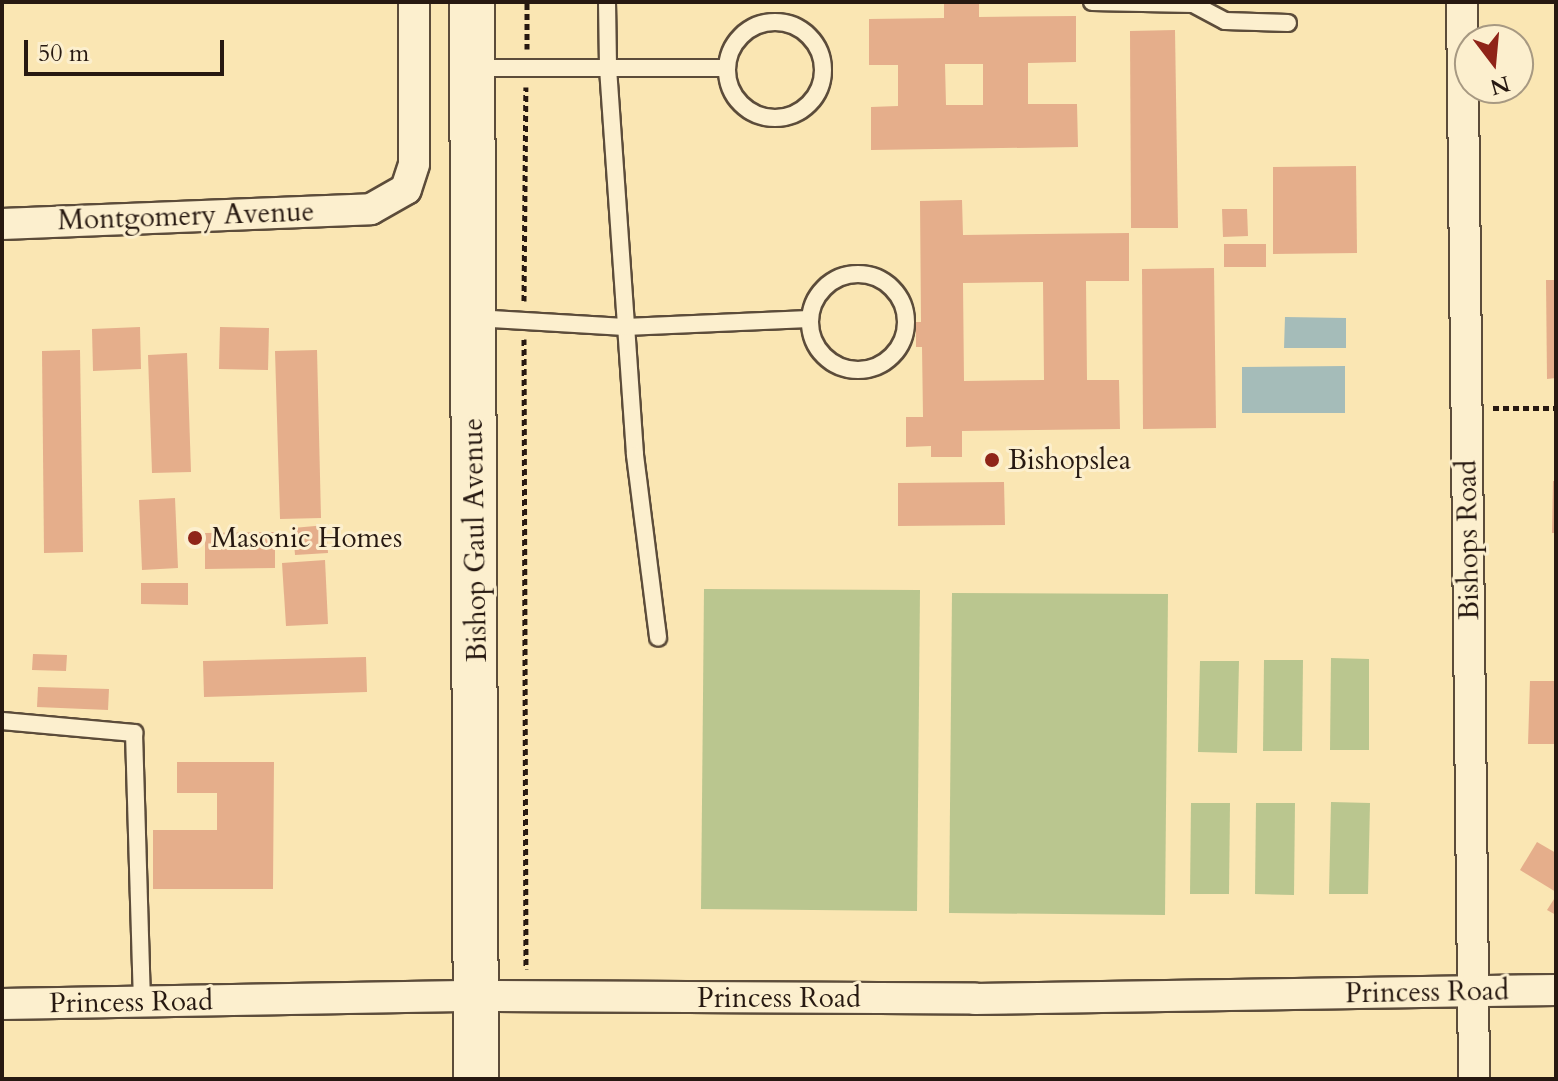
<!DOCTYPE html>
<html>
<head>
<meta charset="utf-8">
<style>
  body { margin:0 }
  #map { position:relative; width:1558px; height:1081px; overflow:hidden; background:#fae6b3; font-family:Cardo,serif }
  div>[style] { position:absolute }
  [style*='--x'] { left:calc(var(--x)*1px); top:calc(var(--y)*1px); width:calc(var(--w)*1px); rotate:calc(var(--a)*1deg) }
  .green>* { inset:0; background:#bac68f }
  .water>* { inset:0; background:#a5bcb9 }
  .building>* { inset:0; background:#e5ae8b }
  .path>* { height:5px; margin-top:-2.5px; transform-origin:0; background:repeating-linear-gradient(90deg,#271911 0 6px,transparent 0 10px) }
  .roads { filter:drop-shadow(2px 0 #5c4c3a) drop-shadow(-2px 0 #5c4c3a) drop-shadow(0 2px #5c4c3a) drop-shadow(0 -2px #5c4c3a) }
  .service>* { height:16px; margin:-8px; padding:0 8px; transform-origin:8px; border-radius:8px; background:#fcefce }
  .service>.ring { margin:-8px; padding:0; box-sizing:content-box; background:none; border:16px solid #fcefce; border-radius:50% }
  .minor>* { height:30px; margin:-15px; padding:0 15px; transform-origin:15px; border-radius:15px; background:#fcefce }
  .secondary>* { height:44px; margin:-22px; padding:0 22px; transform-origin:22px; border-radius:22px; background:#fcefce }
  .dots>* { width:22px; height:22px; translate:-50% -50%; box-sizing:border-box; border:4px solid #fcefce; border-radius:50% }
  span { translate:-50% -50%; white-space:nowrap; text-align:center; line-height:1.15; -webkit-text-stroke:6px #fcefce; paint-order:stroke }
  .street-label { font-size:28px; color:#271911 }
  .poi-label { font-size:28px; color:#271911 }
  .left { translate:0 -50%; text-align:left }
  .frame { position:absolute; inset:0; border:4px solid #271911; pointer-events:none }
  .north { position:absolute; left:1454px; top:24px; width:80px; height:80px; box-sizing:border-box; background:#fcefce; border:2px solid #a79982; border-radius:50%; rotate:164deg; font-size:22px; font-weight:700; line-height:32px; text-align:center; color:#271911 }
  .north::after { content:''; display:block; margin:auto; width:28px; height:36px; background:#8f2418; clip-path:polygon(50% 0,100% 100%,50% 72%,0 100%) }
  .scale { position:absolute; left:24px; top:40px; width:200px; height:36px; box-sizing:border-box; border:4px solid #271911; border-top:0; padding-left:10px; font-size:24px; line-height:28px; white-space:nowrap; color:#271911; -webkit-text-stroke:6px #fcefce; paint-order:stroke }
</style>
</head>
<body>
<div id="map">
  <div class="green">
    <div style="clip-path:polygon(704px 589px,920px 590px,917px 911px,701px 909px)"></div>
    <div style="clip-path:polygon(952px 593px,1168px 594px,1165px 915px,949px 913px)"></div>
    <div style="clip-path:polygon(1331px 658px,1369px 659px,1369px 750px,1330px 750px)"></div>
    <div style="clip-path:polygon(1264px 660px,1303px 660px,1302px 751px,1263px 751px)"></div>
    <div style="clip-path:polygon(1200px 661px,1239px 661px,1237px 753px,1198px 752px)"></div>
    <div style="clip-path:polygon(1331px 802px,1370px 803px,1368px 894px,1329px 894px)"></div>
    <div style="clip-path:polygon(1191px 803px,1230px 803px,1229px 894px,1190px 894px)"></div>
    <div style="clip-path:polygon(1256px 803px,1295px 803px,1294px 895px,1255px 894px)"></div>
  </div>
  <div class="water">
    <div style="clip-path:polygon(1285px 317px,1346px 318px,1346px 348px,1284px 348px)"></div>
    <div style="clip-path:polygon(1345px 366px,1345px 413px,1242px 413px,1242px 367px)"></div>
  </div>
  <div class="building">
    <div style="clip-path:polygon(evenodd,944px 2px,979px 2px,979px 17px,1076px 16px,1076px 62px,1028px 63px,1028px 104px,1077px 104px,1078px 147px,871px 150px,871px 107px,898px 106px,898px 65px,869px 65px,869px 19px,944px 18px,944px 2px,945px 64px,983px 64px,983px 105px,946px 105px,945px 64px)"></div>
    <div style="clip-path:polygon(1175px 30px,1178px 228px,1131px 228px,1130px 31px)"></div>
    <div style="clip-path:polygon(1356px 166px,1357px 253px,1273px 254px,1273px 167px)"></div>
    <div style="clip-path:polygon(evenodd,962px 200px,963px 235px,1129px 233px,1129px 281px,1086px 281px,1087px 380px,1119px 380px,1120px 429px,962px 431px,962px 457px,931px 457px,931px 446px,906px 447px,906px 417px,923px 417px,922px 347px,916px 347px,916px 322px,921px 322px,920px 201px,962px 200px,1043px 282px,1044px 380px,964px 381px,963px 283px,1043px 282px)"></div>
    <div style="clip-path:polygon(1222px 209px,1247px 209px,1248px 236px,1223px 237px)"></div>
    <div style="clip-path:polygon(1224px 244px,1266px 244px,1266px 267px,1224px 267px)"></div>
    <div style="clip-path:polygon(1214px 268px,1216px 428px,1143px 429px,1142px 269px)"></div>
    <div style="clip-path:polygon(1546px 280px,1556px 280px,1556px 378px,1547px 379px)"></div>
    <div style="clip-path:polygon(140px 327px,141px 369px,93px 371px,92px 329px)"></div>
    <div style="clip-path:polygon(220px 327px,269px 328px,268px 370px,219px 369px)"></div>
    <div style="clip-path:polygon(80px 350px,83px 552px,44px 553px,42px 351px)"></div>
    <div style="clip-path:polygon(317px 350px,321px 518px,280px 519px,275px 351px)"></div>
    <div style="clip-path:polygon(187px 353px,191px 472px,152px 473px,148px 355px)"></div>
    <div style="clip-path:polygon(1553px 481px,1556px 481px,1556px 533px,1552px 533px)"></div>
    <div style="clip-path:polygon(1004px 482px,1005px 525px,898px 526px,898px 483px)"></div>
    <div style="clip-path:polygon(175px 498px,178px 568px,142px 570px,139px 500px)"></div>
    <div style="clip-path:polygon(326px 525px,328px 553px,295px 555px,293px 528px)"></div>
    <div style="clip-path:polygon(275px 532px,275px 568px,205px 569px,205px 533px)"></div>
    <div style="clip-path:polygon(325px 560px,328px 624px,286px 626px,282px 563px)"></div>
    <div style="clip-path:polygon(141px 583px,188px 583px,188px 605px,141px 604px)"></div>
    <div style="clip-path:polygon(33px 654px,67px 655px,66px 671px,32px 670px)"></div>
    <div style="clip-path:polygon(366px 657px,367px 692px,204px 697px,203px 661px)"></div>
    <div style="clip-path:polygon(1530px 681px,1556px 681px,1556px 744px,1528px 744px)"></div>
    <div style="clip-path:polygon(38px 687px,109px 689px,108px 710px,37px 707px)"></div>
    <div style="clip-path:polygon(177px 762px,274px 762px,273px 889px,153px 889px,153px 830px,217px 830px,217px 793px,177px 793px)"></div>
    <div style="clip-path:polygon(1537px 842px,1556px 853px,1556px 892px,1520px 870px)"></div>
    <div style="clip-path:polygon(1556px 896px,1556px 915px,1547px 910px)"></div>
  </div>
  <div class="path">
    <div style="--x:527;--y:49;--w:47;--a:-90"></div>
    <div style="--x:524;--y:301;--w:214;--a:-89.5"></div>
    <div style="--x:524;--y:339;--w:630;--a:89.82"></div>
    <div style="--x:1493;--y:408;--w:63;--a:0"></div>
  </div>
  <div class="roads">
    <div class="service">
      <div style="--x:607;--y:2;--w:66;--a:89.1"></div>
      <div style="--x:608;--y:68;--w:388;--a:86"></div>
      <div style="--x:635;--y:455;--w:184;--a:82.8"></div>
      <div style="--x:1092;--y:2;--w:101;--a:1.1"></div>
      <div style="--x:1193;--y:4;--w:36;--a:28"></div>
      <div style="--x:1225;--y:21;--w:63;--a:1.8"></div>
      <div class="ring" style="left:727px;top:22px;width:80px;height:80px"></div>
      <div style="--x:475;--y:68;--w:251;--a:0"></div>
      <div class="ring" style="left:810px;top:274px;width:80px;height:80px"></div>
      <div style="--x:475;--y:318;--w:150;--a:3.4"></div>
      <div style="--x:625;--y:327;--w:184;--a:-2.5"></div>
      <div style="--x:2;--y:721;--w:133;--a:5.2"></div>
      <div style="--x:134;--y:733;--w:268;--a:88.3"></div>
    </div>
    <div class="minor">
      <div style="--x:1462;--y:2;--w:1077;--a:89.36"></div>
      <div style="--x:2;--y:224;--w:369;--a:-2.3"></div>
      <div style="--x:371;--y:209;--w:40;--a:-29.7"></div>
      <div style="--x:406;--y:189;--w:26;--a:-72"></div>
      <div style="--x:414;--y:164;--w:162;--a:-90"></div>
      <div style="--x:2;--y:1004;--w:475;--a:-1"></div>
      <div style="--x:477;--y:996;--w:498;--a:0.3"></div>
      <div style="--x:975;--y:999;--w:581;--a:-0.89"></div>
    </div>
    <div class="secondary">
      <div style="--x:472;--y:2;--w:1077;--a:89.79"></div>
    </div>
  </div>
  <div class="dots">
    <div style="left:992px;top:460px;background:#8f2418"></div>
    <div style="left:195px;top:538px;background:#8f2418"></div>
  </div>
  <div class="street-label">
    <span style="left:186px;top:216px;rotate:-2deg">Montgomery Avenue</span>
    <span style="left:475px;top:540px;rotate:-91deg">Bishop Gaul Avenue</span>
    <span style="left:1468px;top:540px;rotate:-91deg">Bishops Road</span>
    <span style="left:1427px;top:992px;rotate:-1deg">Princess Road</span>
    <span style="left:779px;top:998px">Princess Road</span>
    <span style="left:131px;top:1002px;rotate:-1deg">Princess Road</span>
  </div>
  <div class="poi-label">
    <span class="left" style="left:1008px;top:460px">Bishopslea</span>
    <span class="left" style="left:211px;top:538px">Masonic Homes</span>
  </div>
  <div class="frame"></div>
  <div class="north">N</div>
  <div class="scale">50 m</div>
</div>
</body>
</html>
